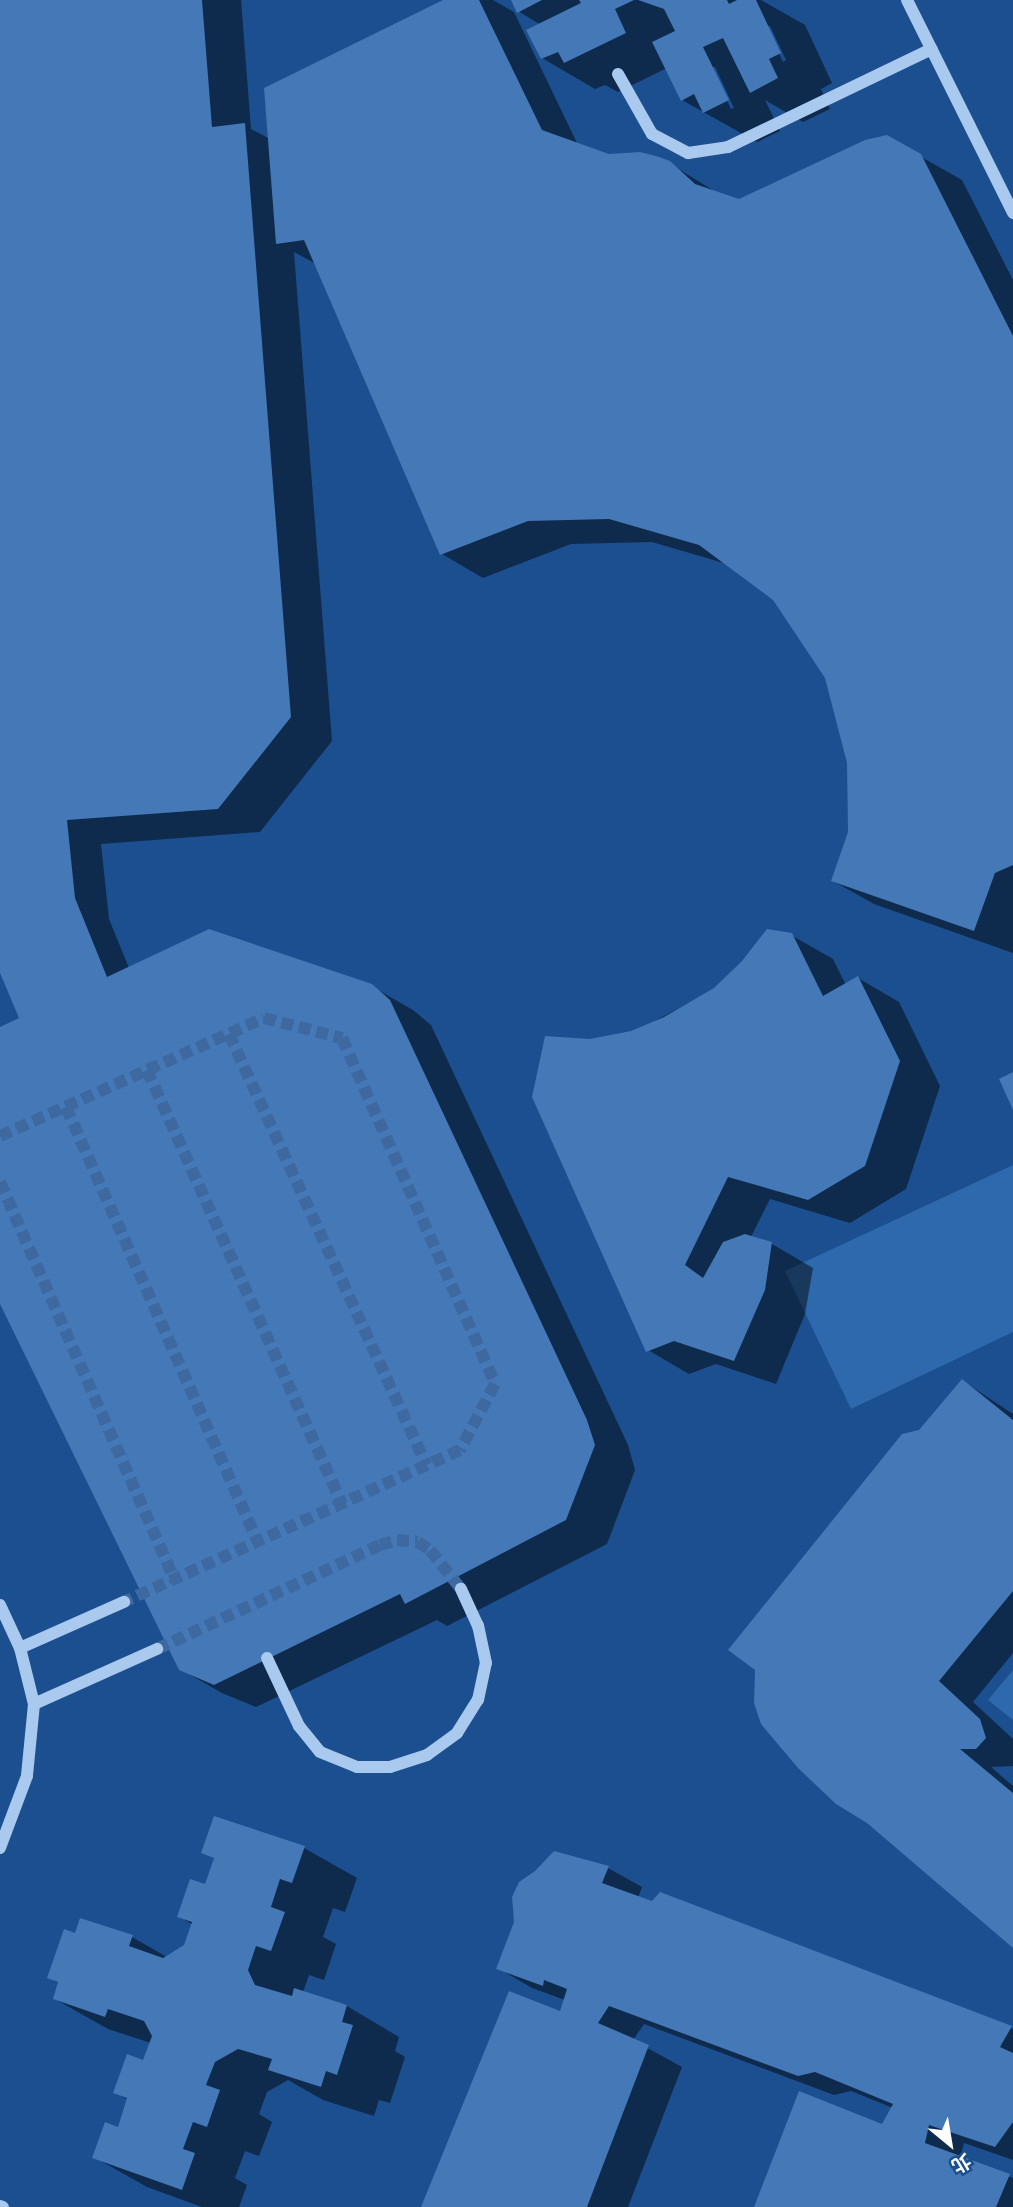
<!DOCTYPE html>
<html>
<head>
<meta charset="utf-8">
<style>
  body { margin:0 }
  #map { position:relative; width:1013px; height:2207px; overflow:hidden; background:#1b4f8f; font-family:"Alegreya Sans","Noto Sans TC",sans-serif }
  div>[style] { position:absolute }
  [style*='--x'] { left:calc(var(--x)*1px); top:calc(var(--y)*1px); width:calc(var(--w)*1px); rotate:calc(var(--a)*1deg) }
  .green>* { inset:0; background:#2e69ad }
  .shadow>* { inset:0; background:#0007 }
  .building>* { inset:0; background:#4478b7 }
  .minor-tunnel>* { height:12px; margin-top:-6px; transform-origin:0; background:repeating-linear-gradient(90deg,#3d69a0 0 12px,transparent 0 18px) }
  .minor>* { height:12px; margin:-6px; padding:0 6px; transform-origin:6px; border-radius:6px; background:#a9c9ee }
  span { translate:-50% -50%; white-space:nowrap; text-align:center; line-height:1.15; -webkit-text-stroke:6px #1b4f8f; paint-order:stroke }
  .north { position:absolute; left:915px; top:2109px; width:70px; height:70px; -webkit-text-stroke:5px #1b4f8f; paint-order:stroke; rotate:150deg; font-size:19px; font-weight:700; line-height:28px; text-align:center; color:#fff }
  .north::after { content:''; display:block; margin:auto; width:24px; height:32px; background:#fff; clip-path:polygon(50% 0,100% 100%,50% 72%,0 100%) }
</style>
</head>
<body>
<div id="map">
  <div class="green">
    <div style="clip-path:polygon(1013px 1165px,1013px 1332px,851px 1409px,785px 1271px)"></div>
    <div style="clip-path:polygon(1013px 1670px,1013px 1720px,988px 1700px)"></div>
  </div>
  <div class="shadow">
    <div style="clip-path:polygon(0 0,241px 0,251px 129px,270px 139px,449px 0,493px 0,514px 12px,578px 145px,609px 156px,669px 163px,719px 194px,740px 201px,886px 137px,962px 180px,1013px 280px,1013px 953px,874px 904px,833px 881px,850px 833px,849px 762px,827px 677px,774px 598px,727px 564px,652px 542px,571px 544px,483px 578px,442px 554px,316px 264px,294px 252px,332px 741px,260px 832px,101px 844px,109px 919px,129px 968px,371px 986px,413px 1010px,431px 1025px,628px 1445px,635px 1470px,607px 1544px,447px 1626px,437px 1620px,256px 1707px,222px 1693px,180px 1669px,0 1300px,0 1029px,22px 1019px,0 969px)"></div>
    <div style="clip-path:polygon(evenodd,513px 0,761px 0,805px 25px,832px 83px,821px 89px,830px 109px,803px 122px,765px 100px,780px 131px,757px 142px,682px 100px,667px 68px,618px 92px,605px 85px,595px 89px,542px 58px,541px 25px,518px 11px,513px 0,766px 26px,770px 26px,786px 60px,783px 62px,766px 26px,513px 0,711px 67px,715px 67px,734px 108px,731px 109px,711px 67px)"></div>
    <div style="clip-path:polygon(791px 935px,833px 959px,846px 985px,858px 978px,899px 1002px,940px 1086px,906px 1189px,850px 1223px,770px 1199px,751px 1237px,772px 1244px,813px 1268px,805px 1314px,776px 1384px,716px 1364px,689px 1374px,648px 1350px,590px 1041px,632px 1033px,715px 989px)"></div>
    <div style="clip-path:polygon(963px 1381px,1013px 1414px,1013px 1653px,973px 1702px,1013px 1739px,1013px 1766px,991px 1767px,1013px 1786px,1013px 1946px,868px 1822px,920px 1432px)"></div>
    <div style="clip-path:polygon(215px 1818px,304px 1848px,357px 1878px,345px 1912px,333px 1908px,323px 1937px,336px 1944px,324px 1980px,309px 1975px,303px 1992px,347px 2006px,399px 2037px,395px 2051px,405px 2057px,390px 2103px,379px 2100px,374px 2116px,323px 2100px,288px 2080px,267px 2092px,259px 2114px,272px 2122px,259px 2156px,245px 2151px,235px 2178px,247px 2185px,239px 2207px,202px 2207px,147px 2187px,94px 2157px,119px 2129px,129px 2100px,116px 2093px,144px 2063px,151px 2043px,108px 2029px,55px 1999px,60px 1984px,49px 1977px,77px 1936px,132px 1937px,167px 1957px,186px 1947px,193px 1925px,179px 1916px,206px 1886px,215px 1859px,204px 1852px)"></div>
    <div style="clip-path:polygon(608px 1868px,642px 1887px,638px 1898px,1013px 2029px,1013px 2160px,964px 2143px,960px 2158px,1013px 2178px,1013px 2207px,756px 2207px,883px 2126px,893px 2108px,851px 2091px,834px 2095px,644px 2024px,633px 2040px,682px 2067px,628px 2207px,423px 2207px,561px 2013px,565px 2000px,532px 1988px,498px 1968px)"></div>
  </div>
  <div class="building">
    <div style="clip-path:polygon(0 0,202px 0,212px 127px,245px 123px,291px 717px,218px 809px,67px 820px,75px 898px,107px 977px,209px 929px,372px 984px,390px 1000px,587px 1420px,595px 1445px,566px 1520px,405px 1604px,400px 1594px,214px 1685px,179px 1670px,0 1304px,0 1027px,19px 1018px,0 973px)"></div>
    <div style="clip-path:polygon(443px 0,479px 0,542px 130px,609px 154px,640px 152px,656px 156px,670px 161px,695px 184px,739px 199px,865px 140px,887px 135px,921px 154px,1013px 336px,1013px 865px,995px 873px,974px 931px,831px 881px,848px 832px,847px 763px,825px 678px,773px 600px,699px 545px,609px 519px,528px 521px,440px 555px,304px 240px,276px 244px,264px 88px)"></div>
    <div style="clip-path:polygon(511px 0,542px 0,517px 13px)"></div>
    <div style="clip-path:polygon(579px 0,634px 0,615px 9px,626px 33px,564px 63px,558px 52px,541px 59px,526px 30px,581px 3px)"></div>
    <div style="clip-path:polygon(638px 0,727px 0,729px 4px,737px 0,756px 0,781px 53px,769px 59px,778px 78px,750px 93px,723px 38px,703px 47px,729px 100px,703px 113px,694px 94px,681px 101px,652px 42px,675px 31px,664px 9px)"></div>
    <div style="clip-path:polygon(767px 929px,792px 933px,823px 996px,858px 976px,900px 1061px,865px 1166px,808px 1200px,728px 1177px,685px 1265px,703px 1278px,723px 1242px,745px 1234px,772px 1242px,765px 1290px,734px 1361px,674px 1341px,646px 1352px,532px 1097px,545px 1036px,590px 1039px,631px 1031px,664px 1017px,714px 988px,742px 961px)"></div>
    <div style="clip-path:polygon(1013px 1072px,1013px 1110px,999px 1079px)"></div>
    <div style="clip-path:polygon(962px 1379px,1013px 1420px,1013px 1591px,939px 1681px,980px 1719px,986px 1738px,976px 1749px,960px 1749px,1013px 1793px,1013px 1948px,867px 1823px,836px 1804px,798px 1768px,761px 1724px,754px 1703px,755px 1670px,728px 1650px,902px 1434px,919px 1430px)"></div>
    <div style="clip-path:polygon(214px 1816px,305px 1846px,292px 1883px,280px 1879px,271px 1907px,285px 1912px,271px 1951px,256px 1946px,248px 1970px,255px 1985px,292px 1996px,294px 1988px,347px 2005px,342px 2022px,353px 2025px,337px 2075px,326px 2071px,321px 2087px,268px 2070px,272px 2059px,238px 2049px,215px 2062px,206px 2085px,220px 2090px,207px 2127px,193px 2122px,183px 2149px,195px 2153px,182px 2190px,92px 2158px,105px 2122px,118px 2127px,127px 2098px,113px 2093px,127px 2054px,143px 2060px,152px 2036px,144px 2021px,108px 2009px,105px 2017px,53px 1999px,58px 1982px,47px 1978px,64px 1929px,75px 1933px,80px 1918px,133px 1935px,129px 1946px,163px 1958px,184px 1945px,192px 1922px,177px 1917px,190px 1879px,205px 1884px,214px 1858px,201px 1853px)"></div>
    <div style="clip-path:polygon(554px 1851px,609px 1866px,602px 1883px,652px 1901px,660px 1892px,1012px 2026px,1000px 2047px,1013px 2053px,1013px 2122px,995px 2147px,929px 2125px,925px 2143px,1010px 2174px,996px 2207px,754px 2207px,799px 2091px,882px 2124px,893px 2104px,815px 2072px,798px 2076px,609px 2006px,598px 2023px,649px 2045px,587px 2207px,421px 2207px,509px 1991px,560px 2011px,567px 1989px,544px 1980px,543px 1986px,496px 1969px,514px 1922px,512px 1897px,519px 1882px,535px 1871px)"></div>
  </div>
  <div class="minor-tunnel">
    <div style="--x:229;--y:1034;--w:474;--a:65.4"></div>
    <div style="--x:147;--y:1070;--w:476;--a:65.8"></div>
    <div style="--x:66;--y:1107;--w:475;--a:66.2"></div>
    <div style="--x:0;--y:1136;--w:289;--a:-24.1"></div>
    <div style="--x:264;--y:1018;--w:81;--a:14.4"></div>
    <div style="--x:342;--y:1038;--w:378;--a:66.1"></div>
    <div style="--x:495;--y:1384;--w:75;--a:117.9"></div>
    <div style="--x:460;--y:1450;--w:369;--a:155.7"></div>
    <div style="--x:0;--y:1182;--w:436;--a:66.3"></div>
    <div style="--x:157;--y:1649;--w:246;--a:-25"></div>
    <div style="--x:380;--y:1545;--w:18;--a:-16"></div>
    <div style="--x:397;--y:1540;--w:21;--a:5"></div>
    <div style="--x:418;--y:1542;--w:14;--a:34"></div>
    <div style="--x:430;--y:1550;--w:50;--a:51.5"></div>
  </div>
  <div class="minor">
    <div style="--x:907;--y:0;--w:238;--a:63.5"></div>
    <div style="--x:618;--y:74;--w:69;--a:60.5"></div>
    <div style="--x:652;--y:134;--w:41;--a:27.8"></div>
    <div style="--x:688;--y:153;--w:40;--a:-8.5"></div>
    <div style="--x:728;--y:147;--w:226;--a:-25.7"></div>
    <div style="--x:0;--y:1605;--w:47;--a:65.1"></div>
    <div style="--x:20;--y:1648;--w:58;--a:76"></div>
    <div style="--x:34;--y:1704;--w:72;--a:95.6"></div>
    <div style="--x:27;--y:1776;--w:77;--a:110.6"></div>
    <div style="--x:20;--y:1648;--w:114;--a:-23.9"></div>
    <div style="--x:267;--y:1658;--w:75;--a:64.8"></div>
    <div style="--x:299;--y:1726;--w:33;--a:51"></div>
    <div style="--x:320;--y:1752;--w:40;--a:22"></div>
    <div style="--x:357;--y:1767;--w:33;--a:0"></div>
    <div style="--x:390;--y:1767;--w:39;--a:-18"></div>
    <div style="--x:427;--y:1755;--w:37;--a:-36"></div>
    <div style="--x:457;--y:1733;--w:39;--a:-58"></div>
    <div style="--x:478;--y:1700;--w:38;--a:-78"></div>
    <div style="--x:486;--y:1663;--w:38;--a:-102"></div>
    <div style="--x:478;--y:1626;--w:41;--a:-114.7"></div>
    <div style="--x:34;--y:1704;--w:135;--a:-24.1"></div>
    <div style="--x:0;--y:2206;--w:3;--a:18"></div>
  </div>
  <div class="north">北</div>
</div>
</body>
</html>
